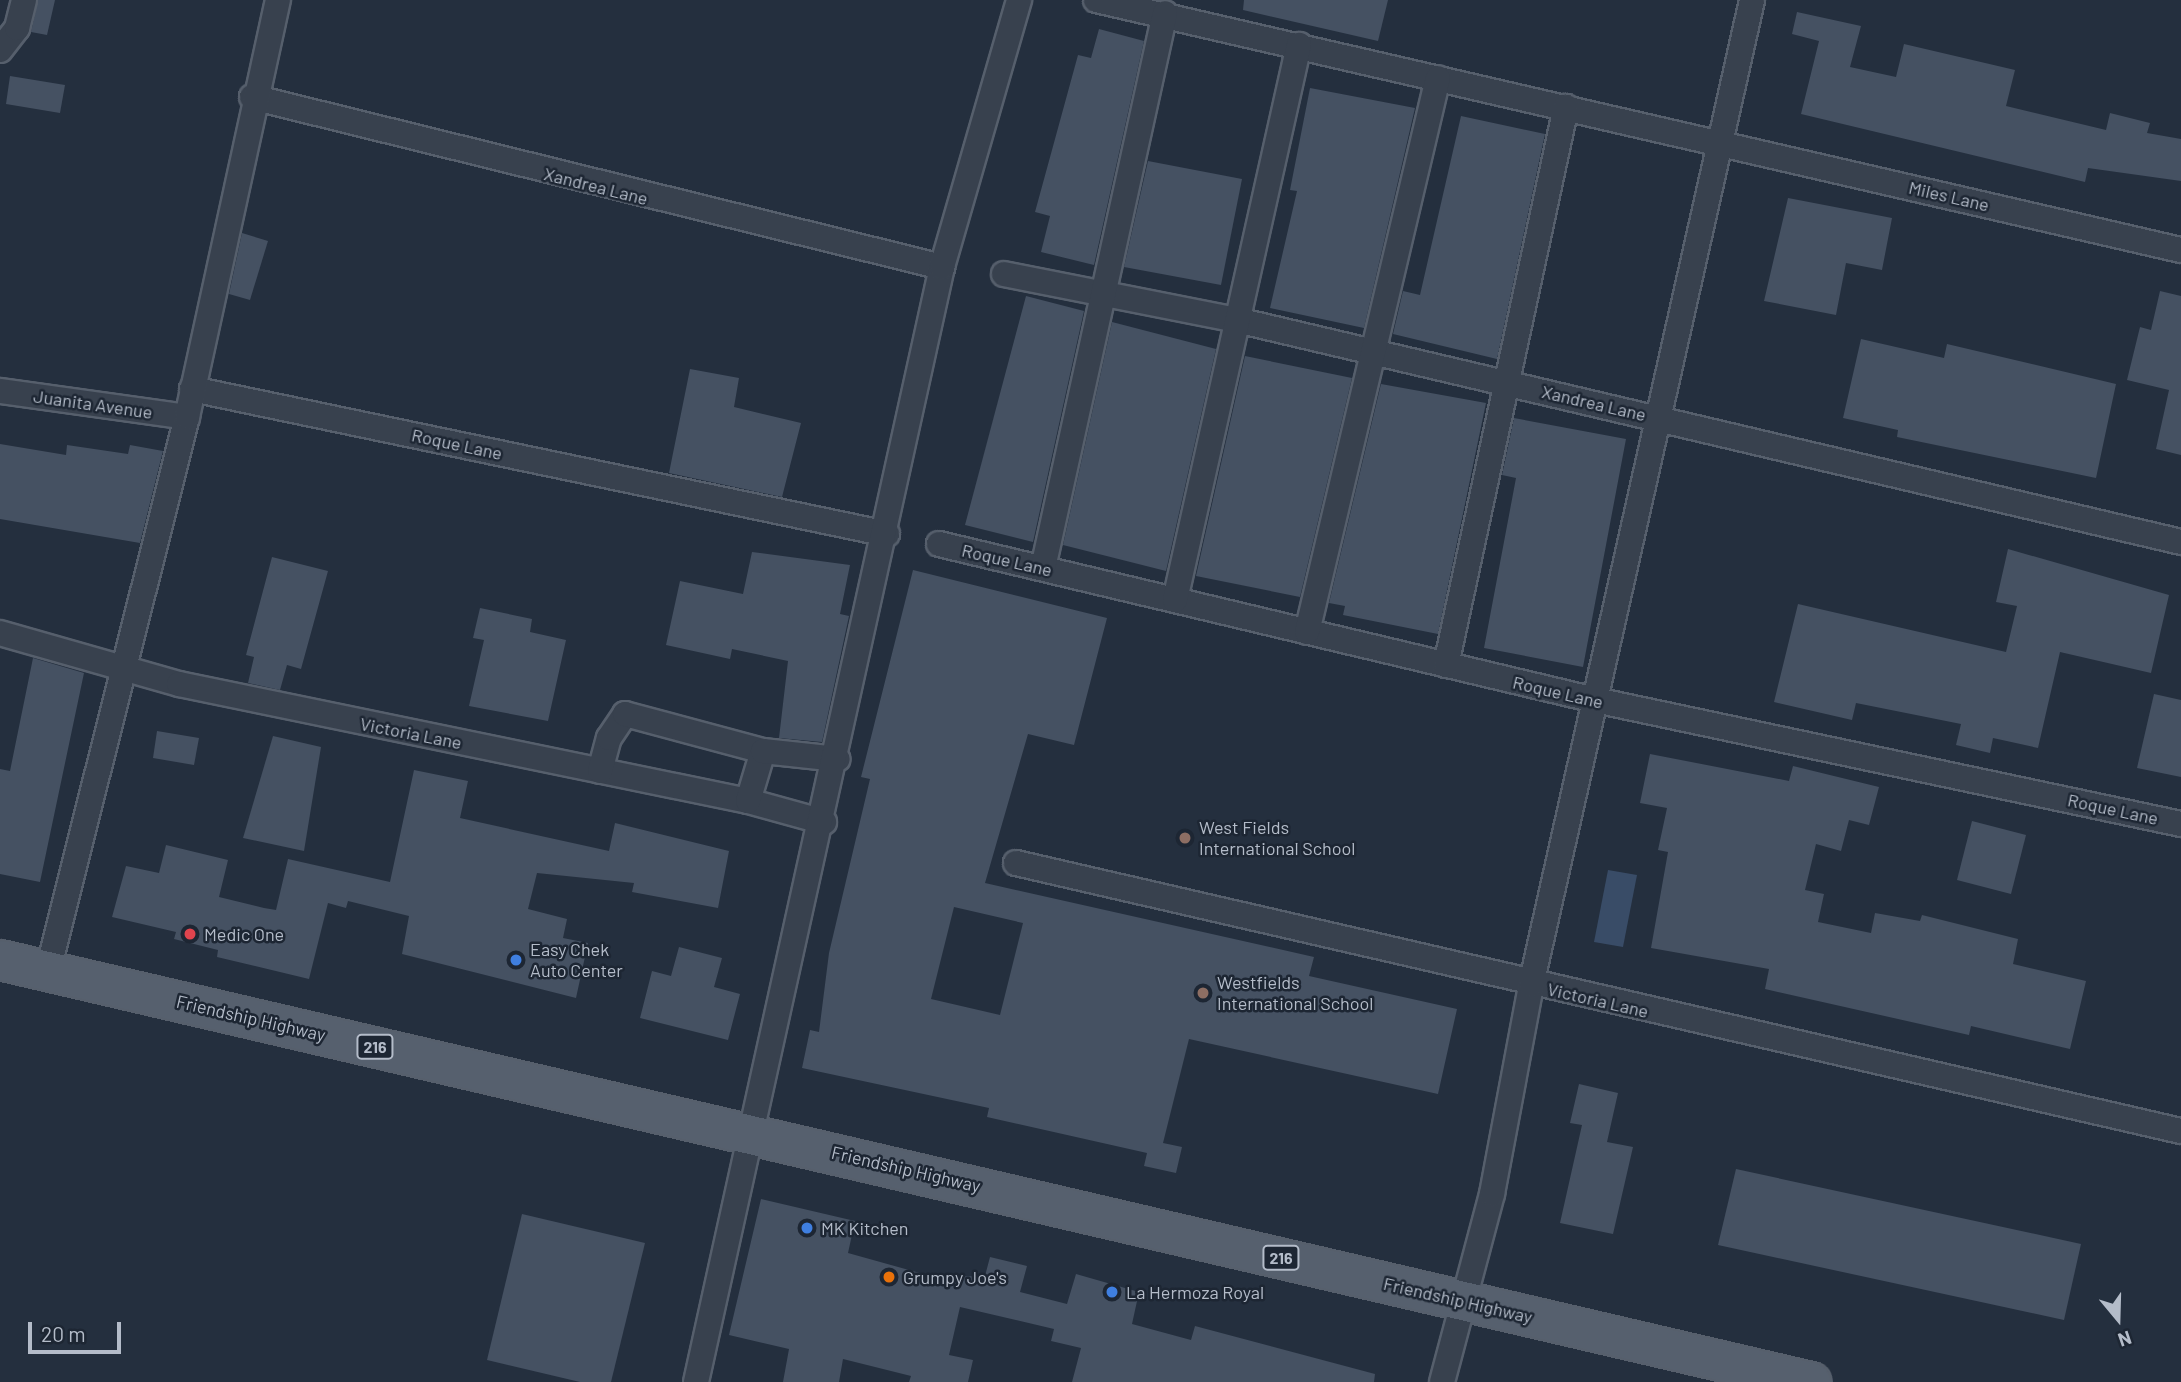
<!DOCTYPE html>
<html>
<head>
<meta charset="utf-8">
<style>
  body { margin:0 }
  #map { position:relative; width:2181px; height:1382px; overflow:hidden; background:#242f3e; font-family:Barlow,sans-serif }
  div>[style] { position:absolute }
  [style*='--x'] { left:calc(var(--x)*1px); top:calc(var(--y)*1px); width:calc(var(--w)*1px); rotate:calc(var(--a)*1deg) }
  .water>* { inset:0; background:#394c67 }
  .building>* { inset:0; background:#455162 }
  .roads { filter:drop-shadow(2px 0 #565f6c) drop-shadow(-2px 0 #565f6c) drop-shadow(0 2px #565f6c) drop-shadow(0 -2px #565f6c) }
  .street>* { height:24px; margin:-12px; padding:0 12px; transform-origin:12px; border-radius:12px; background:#38414e }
  .primary>* { height:38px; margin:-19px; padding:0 19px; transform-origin:19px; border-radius:19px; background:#56606e }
  .dots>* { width:19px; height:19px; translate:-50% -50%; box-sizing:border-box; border:4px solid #1d2633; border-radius:50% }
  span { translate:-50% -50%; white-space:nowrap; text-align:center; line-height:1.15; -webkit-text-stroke:5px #1d2633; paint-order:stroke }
  .shield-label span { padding:2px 5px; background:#1d2633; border:2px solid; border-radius:5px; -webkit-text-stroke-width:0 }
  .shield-label { font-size:16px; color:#b4bcc9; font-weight:700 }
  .street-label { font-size:18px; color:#b4bcc9 }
  .poi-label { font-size:18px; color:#b4bcc9 }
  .left { translate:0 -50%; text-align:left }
  .north { position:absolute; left:2083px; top:1284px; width:70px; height:70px; -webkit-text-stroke:5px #1d2633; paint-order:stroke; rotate:161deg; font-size:19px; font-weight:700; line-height:28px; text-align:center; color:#b4bcc9 }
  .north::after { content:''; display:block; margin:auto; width:24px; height:32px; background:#b4bcc9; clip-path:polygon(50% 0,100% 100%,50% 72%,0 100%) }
  .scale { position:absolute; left:28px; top:1322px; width:93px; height:32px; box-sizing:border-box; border:4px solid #b4bcc9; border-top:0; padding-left:9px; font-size:21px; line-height:24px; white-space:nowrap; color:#b4bcc9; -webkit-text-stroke:5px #1d2633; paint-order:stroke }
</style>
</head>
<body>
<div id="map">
  <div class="water">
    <div style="clip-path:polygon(1608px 870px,1637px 875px,1623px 947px,1594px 942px)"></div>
  </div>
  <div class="building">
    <div style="clip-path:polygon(38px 0,55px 0,47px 35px,31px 32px)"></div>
    <div style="clip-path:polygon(1244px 0,1388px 0,1378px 41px,1243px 10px)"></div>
    <div style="clip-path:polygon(1797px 12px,1861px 26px,1850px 67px,1896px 77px,1904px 44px,2015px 70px,2006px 106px,2106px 130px,2110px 113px,2150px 123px,2147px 133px,2181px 139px,2181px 181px,2088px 168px,2085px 182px,1801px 114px,1819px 41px,1792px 34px)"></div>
    <div style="clip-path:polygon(1099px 29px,1144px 41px,1094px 265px,1041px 252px,1050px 216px,1035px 212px,1078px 55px,1091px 58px)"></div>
    <div style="clip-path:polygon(10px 76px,65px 85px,60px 113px,6px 104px)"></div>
    <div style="clip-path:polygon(1310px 88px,1415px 108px,1364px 328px,1270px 308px,1297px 191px,1290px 190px)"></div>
    <div style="clip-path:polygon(1461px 116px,1545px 134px,1497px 359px,1393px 334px,1403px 291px,1420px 295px)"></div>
    <div style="clip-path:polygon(1148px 161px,1242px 179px,1221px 285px,1124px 267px)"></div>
    <div style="clip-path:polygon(1788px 198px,1892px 218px,1882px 270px,1846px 263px,1836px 315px,1764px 301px)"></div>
    <div style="clip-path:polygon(242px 233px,268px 241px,250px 300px,229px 294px)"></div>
    <div style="clip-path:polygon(2160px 291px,2181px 296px,2181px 455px,2156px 449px,2169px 390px,2127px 380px,2140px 327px,2151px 330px)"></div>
    <div style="clip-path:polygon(1026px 296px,1084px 311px,1033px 542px,965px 525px)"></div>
    <div style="clip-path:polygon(1112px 322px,1216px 349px,1166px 571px,1063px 545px)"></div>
    <div style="clip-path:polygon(1861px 339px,1944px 358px,1947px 344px,2116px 384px,2096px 478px,1897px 437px,1898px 430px,1843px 418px)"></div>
    <div style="clip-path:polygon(1245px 356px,1352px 378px,1300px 597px,1196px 576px)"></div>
    <div style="clip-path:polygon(690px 369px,739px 378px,734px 407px,801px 423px,782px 497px,669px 473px)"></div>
    <div style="clip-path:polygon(1381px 384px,1486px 403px,1438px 634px,1343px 615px,1345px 606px,1329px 603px)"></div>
    <div style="clip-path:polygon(1514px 418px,1626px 439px,1583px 667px,1484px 648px,1516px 478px,1502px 475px)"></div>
    <div style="clip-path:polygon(0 444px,66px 455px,67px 445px,128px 454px,130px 445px,163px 451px,140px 543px,0 519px)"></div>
    <div style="clip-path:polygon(2008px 549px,2169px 595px,2151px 673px,2060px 652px,2038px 748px,1993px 738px,1990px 753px,1956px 745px,1961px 724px,1856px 703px,1852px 720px,1774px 702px,1798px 604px,2006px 652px,2017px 606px,1996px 602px)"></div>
    <div style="clip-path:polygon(752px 552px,850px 565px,840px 614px,849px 616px,822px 742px,779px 738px,788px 661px,732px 649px,730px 659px,666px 645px,680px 581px,743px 594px)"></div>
    <div style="clip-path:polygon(272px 557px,328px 571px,301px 669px,287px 665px,280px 690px,248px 683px,254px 657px,246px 655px)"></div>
    <div style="clip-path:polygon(evenodd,913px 570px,1107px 618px,1074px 745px,1028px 734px,985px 883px,1314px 957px,1309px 976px,1457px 1009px,1438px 1094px,1189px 1039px,1163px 1143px,1182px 1147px,1176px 1173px,1144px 1166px,1147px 1153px,987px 1117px,989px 1108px,802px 1068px,810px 1030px,819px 1032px,829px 953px,870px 779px,861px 777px,913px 570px,954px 907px,1023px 923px,1000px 1015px,931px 999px,954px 907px)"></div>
    <div style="clip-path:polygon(480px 608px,532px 619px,530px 632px,566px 640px,548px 721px,469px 706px,484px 640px,473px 638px)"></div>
    <div style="clip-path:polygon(33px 658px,84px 673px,40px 882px,0 874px,0 769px,10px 771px)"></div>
    <div style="clip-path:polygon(2154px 694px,2181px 700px,2181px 777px,2137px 768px)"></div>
    <div style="clip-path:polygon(157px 731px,199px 738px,194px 765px,153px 758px)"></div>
    <div style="clip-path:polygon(273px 736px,321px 747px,304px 851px,243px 838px)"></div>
    <div style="clip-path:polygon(1650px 754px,1789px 781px,1793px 766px,1879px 787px,1869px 825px,1849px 820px,1841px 851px,1816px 844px,1805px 890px,1824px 894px,1818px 922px,1871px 933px,1875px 913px,1920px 921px,1922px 915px,2018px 939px,2013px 964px,2086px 981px,2070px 1049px,1971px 1026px,1969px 1035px,1765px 989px,1769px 969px,1651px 948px,1668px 852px,1658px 850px,1667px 808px,1640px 803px)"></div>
    <div style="clip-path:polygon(414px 770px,468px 781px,460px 818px,609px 851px,615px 823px,729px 851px,718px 908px,632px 892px,634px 883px,537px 873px,528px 909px,567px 919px,563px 938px,588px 943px,576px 998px,402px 954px,409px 916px,348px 901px,346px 908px,328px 903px,309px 979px,217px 957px,218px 950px,174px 939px,176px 932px,112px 917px,126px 866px,159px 873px,166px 845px,228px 860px,219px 897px,264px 908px,276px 910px,288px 859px,390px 882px)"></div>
    <div style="clip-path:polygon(1972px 821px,2026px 835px,2011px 894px,1957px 880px)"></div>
    <div style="clip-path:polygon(679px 947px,722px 958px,714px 987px,740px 994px,728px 1040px,640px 1018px,652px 971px,671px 976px)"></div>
    <div style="clip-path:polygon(1579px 1084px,1618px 1093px,1607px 1142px,1633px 1147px,1613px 1234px,1560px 1223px,1582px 1125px,1570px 1123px)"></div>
    <div style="clip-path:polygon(1736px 1169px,2081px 1244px,2064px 1320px,1718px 1245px)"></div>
    <div style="clip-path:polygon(761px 1199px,855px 1221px,848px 1253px,934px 1277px,985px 1276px,990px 1257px,1027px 1266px,1020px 1292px,1067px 1304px,1076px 1274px,1139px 1292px,1132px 1324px,1191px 1340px,1195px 1326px,1375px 1374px,1374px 1382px,1072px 1382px,1081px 1348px,1051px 1341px,1054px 1329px,960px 1307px,949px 1355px,973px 1360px,968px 1382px,909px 1382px,911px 1376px,843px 1359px,839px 1382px,783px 1382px,789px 1349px,729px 1335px)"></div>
    <div style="clip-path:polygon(522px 1214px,645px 1243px,611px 1382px,580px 1382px,487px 1360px)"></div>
  </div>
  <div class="roads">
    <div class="street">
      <div style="--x:1096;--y:0;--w:1113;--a:12.98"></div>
      <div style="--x:0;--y:50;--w:28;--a:-52"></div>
      <div style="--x:17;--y:28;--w:29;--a:-76"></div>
      <div style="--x:252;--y:97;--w:711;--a:13.84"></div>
      <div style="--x:1004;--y:274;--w:242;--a:11.2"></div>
      <div style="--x:1241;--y:321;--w:966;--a:13.23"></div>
      <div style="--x:192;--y:389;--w:710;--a:11.78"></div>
      <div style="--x:0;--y:391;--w:189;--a:7.9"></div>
      <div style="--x:939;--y:544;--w:674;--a:13.38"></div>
      <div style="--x:1595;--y:700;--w:599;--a:11.95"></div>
      <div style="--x:1043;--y:568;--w:568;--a:-77.6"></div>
      <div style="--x:1175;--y:600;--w:569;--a:-77.41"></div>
      <div style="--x:1307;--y:632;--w:569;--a:-76.7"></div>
      <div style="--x:0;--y:633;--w:186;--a:15.9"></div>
      <div style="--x:179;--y:684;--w:581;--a:11.62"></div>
      <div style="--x:748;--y:801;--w:79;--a:15.4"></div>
      <div style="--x:1446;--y:665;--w:571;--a:-77.86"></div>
      <div style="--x:600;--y:771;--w:34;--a:-75"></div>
      <div style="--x:609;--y:738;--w:29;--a:-56"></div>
      <div style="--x:625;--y:714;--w:143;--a:15"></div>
      <div style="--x:748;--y:801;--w:52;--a:-73.3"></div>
      <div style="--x:763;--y:751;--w:75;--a:6.1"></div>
      <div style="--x:1016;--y:863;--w:1195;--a:12.96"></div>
      <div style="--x:48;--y:970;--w:570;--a:-75.89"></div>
      <div style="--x:187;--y:417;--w:427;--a:-77.7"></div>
      <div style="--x:696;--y:1382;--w:1142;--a:-77.56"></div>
      <div style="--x:942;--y:267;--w:278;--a:-73.9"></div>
      <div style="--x:1442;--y:1382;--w:195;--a:-75.1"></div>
      <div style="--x:1492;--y:1194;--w:213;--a:-79.4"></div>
      <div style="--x:1531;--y:985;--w:1009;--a:-77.35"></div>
    </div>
    <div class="primary">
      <div style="--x:0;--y:960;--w:1860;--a:13.12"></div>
    </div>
  </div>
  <div class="dots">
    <div style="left:1185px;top:838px;background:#8d6e63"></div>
    <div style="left:190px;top:934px;background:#e0444e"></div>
    <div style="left:516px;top:960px;background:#3f7fe0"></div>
    <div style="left:1203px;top:993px;background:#8d6e63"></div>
    <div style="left:807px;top:1228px;background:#3f7fe0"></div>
    <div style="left:889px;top:1277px;background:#e8710a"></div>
    <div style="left:1112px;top:1292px;background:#3f7fe0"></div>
  </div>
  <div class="shield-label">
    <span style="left:375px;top:1047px">216</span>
    <span style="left:1281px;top:1258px">216</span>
  </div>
  <div class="street-label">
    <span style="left:596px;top:186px;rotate:14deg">Xandrea Lane</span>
    <span style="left:1949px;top:196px;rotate:13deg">Miles Lane</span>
    <span style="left:1594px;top:403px;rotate:13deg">Xandrea Lane</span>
    <span style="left:93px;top:404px;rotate:8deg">Juanita Avenue</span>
    <span style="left:457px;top:444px;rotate:12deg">Roque Lane</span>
    <span style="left:1007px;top:560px;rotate:13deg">Roque Lane</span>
    <span style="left:1558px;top:692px;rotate:13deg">Roque Lane</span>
    <span style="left:411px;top:733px;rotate:11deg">Victoria Lane</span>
    <span style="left:2113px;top:809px;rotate:12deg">Roque Lane</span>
    <span style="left:1598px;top:1000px;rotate:13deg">Victoria Lane</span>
    <span style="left:251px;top:1018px;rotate:13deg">Friendship Highway</span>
    <span style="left:906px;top:1169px;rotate:13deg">Friendship Highway</span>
    <span style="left:1458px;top:1300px;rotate:13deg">Friendship Highway</span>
  </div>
  <div class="poi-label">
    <span class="left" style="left:1199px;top:838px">West Fields<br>International School</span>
    <span class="left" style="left:204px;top:934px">Medic One</span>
    <span class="left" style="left:530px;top:960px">Easy Chek<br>Auto Center</span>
    <span class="left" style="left:1217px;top:993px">Westfields<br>International School</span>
    <span class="left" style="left:821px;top:1228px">MK Kitchen</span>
    <span class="left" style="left:903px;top:1277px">Grumpy Joe's</span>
    <span class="left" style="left:1126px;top:1292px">La Hermoza Royal</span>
  </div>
  <div class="north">N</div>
  <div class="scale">20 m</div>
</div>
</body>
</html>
